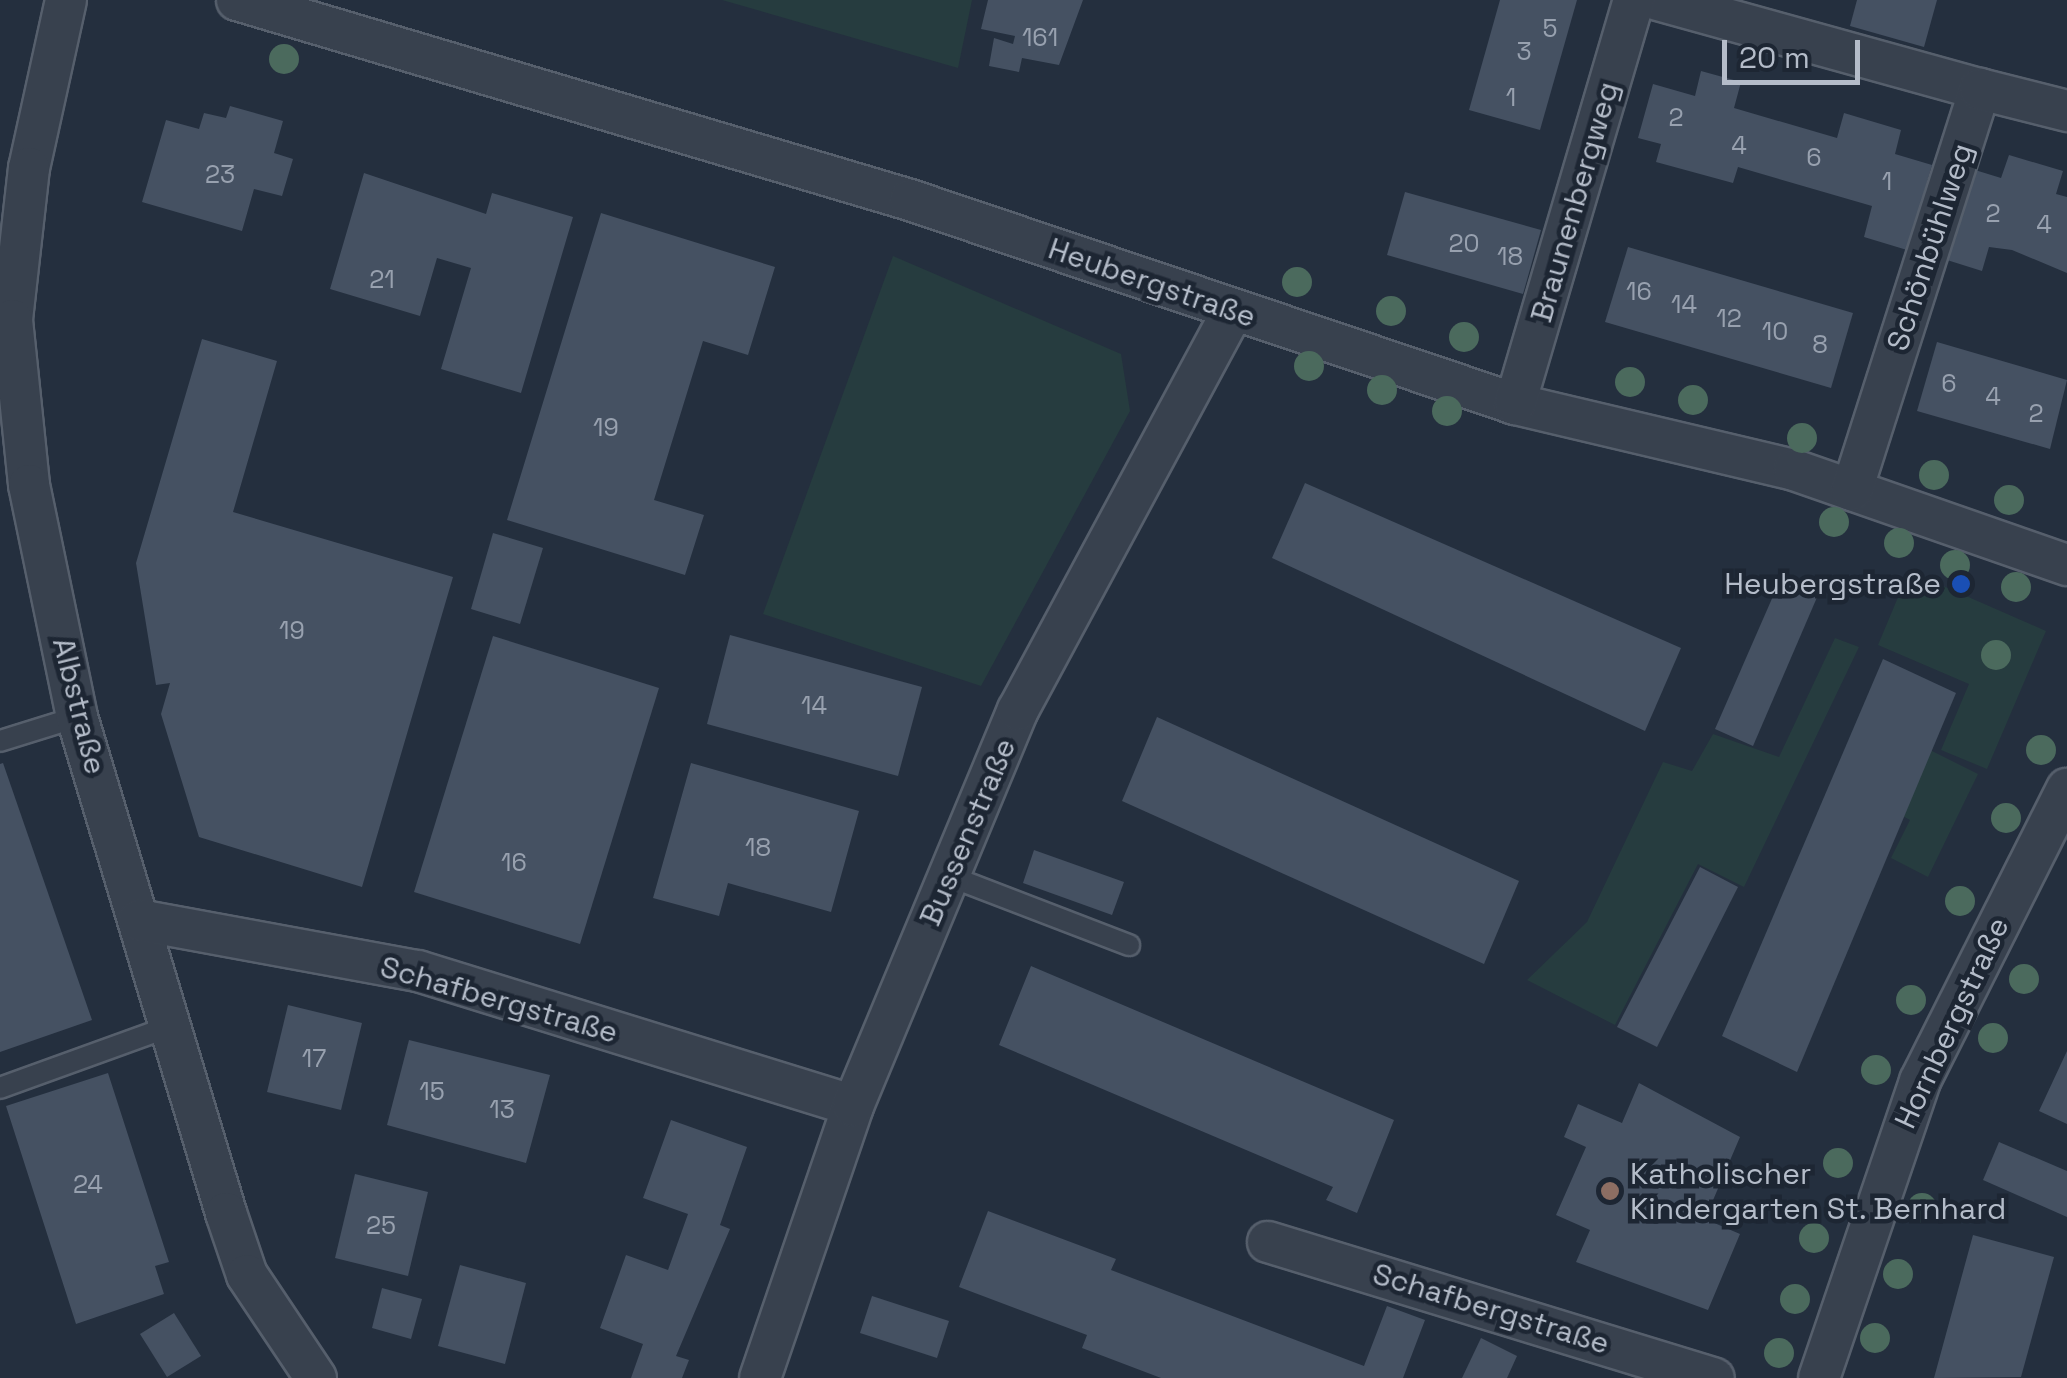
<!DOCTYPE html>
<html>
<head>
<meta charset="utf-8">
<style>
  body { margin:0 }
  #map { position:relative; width:2067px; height:1378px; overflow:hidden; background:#242f3e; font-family:"Space Grotesk",sans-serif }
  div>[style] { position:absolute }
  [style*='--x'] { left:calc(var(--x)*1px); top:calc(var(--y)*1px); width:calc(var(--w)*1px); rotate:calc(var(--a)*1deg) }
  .green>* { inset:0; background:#263c3f }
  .building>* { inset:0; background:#455162 }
  .roads { filter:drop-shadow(2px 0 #565f6c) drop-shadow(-2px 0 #565f6c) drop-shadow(0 2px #565f6c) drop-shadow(0 -2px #565f6c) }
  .lane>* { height:20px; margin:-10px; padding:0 10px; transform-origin:10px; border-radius:10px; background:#38414e }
  .street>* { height:40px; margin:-20px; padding:0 20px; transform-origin:20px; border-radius:20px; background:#38414e }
  .trees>* { width:30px; height:30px; margin:-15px; border-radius:50%; background:#4b6a5d }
  .dots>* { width:28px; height:28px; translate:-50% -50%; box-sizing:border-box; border:5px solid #1d2633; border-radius:50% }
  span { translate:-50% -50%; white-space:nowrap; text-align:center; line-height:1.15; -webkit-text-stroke:9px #1d2633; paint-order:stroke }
  .number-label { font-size:25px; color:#98a1af }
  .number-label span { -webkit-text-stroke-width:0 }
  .street-label { font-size:30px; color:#b4bcc9 }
  .poi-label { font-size:30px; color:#b4bcc9 }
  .right { translate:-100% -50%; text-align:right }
  .left { translate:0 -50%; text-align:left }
  .scale { position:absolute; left:1722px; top:40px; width:138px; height:45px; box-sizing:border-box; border:5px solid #b4bcc9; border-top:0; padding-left:12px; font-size:30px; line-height:35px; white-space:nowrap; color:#b4bcc9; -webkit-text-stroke:8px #1d2633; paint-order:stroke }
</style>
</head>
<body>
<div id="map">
  <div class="green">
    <div style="clip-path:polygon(722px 0,972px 0,958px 68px)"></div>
    <div style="clip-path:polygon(893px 256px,1121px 354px,1130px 411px,981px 686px,763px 614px)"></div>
    <div style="clip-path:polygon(1909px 571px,2046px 631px,1987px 769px,1941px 750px,1969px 684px,1878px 645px)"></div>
    <div style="clip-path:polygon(1835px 638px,1859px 647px,1744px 887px,1698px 864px,1615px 1025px,1527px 980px,1587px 922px,1663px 762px,1692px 771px,1713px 734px,1779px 757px)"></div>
    <div style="clip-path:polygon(1930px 750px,1978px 774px,1928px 877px,1891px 858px,1910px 820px,1899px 814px)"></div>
  </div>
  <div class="building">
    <div style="clip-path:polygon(988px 0,1083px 0,1059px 65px,1022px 58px,1019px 72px,989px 66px,994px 38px,1013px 44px,1015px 36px,981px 29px)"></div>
    <div style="clip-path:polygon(1500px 0,1577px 0,1540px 130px,1469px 110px)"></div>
    <div style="clip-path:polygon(1857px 0,1937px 0,1924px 47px,1850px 26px)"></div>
    <div style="clip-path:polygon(1701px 71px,1741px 82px,1734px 108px,1837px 138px,1844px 113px,1901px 130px,1895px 154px,1932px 165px,1907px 250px,1864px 237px,1872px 206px,1738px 167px,1733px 183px,1656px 162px,1661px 144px,1638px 138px,1653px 84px,1695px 96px)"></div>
    <div style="clip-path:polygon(230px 106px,283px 121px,274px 153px,293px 159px,282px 196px,254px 189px,242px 231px,142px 202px,166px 120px,199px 129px,204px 113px,226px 118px)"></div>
    <div style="clip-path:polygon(2009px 155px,2063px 171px,2056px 194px,2067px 197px,2067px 273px,2012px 250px,1989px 247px,1982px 271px,1947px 260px,1975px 170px,2001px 178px)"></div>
    <div style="clip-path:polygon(364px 173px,486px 214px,492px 193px,573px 217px,521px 393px,441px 369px,471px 268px,437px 258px,420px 316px,330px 289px)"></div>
    <div style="clip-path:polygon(1405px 192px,1541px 230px,1523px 294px,1387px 255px)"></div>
    <div style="clip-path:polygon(601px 213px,775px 267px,748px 355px,703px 341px,654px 500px,704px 515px,685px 575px,507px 520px)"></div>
    <div style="clip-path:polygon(1628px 247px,1853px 313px,1831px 388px,1605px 322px)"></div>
    <div style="clip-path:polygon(202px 339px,277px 361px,233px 512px,453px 577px,362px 887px,199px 837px,161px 714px,170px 683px,156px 685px,136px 563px)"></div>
    <div style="clip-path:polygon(1937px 342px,2067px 380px,2050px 449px,1917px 411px)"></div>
    <div style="clip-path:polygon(1305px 483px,1681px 648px,1645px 731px,1272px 558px)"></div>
    <div style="clip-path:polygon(493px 533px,543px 548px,520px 624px,471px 609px)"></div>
    <div style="clip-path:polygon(1781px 578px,1818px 595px,1753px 746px,1715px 729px)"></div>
    <div style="clip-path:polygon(730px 635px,922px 687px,898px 776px,707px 724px)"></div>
    <div style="clip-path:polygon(493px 636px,659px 688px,580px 944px,414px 892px)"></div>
    <div style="clip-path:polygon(1883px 659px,1956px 693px,1797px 1072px,1722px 1036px)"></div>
    <div style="clip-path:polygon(1157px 717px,1519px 881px,1484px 964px,1122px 801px)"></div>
    <div style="clip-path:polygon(3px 763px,92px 1020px,0 1052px,0 764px)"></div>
    <div style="clip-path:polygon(691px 763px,859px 811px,831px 912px,728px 883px,719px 916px,653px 898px)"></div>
    <div style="clip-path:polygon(1034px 850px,1124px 882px,1112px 915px,1023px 883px)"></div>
    <div style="clip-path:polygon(1700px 867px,1738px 887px,1657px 1047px,1617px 1027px)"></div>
    <div style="clip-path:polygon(1031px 966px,1394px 1120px,1357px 1213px,1326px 1200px,1333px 1187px,999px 1045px)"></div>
    <div style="clip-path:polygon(288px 1005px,362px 1023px,341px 1110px,267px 1092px)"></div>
    <div style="clip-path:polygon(409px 1040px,550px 1075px,526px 1163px,387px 1125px)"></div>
    <div style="clip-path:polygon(2067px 1051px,2067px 1124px,2039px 1111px)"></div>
    <div style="clip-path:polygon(108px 1073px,169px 1262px,155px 1266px,164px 1294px,76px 1324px,6px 1106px)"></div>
    <div style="clip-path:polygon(1639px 1083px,1740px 1137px,1705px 1219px,1740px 1234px,1708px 1310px,1576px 1262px,1590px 1230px,1556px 1215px,1586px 1147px,1564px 1137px,1578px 1104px,1622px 1123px)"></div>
    <div style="clip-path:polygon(671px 1120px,747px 1147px,720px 1225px,730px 1229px,676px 1356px,689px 1360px,682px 1378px,631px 1378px,643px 1344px,600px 1328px,626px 1255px,668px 1270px,688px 1214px,643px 1198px)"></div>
    <div style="clip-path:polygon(1999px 1142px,2067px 1171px,2067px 1217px,1983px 1180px)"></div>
    <div style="clip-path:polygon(355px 1174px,428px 1192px,408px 1276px,335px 1258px)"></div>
    <div style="clip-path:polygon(988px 1211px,1116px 1259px,1111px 1270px,1364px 1366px,1387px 1306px,1425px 1320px,1403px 1378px,1161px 1378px,1082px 1348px,1087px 1335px,959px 1287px)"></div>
    <div style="clip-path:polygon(1973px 1235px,2054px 1257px,2021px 1377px,1934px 1378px)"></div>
    <div style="clip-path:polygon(460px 1265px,526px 1283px,505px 1364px,438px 1346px)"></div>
    <div style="clip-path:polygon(382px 1288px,422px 1299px,411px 1339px,372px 1328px)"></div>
    <div style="clip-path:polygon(872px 1296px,949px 1321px,937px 1358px,860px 1333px)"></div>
    <div style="clip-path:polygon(174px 1313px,201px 1356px,167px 1377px,140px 1334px)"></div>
    <div style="clip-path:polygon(1481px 1338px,1517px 1356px,1507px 1378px,1462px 1378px)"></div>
  </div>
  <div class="roads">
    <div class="lane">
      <div style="--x:0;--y:741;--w:81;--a:-17.3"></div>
      <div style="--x:949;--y:876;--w:193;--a:21"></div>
      <div style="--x:0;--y:1088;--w:182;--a:-19.9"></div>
    </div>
    <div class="street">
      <div style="--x:66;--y:0;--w:172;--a:102.4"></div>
      <div style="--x:29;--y:168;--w:153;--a:96.4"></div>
      <div style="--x:12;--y:320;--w:166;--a:84.1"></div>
      <div style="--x:29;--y:485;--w:237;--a:78.3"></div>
      <div style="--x:77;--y:717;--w:518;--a:73.28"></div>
      <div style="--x:226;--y:1213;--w:65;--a:71.3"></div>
      <div style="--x:247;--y:1275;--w:124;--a:56.2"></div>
      <div style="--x:237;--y:0;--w:702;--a:16.55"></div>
      <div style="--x:910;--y:200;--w:638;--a:18.63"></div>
      <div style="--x:1515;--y:404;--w:287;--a:13.3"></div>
      <div style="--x:1794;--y:470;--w:289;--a:19.2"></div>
      <div style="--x:1658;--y:0;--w:334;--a:15.5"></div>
      <div style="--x:1515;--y:404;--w:421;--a:-73.6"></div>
      <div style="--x:1852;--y:490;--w:421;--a:-72.3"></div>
      <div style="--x:1980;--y:89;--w:90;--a:14.2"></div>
      <div style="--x:139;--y:920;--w:284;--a:10.4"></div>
      <div style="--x:418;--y:971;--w:455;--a:17.2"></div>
      <div style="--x:1268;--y:1242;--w:466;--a:17"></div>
      <div style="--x:760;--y:1378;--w:287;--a:-71.1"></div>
      <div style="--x:853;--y:1106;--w:429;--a:-67.4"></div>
      <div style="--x:1018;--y:710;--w:453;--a:-61.7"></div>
      <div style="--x:1819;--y:1378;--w:314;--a:-71.2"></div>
      <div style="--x:1920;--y:1081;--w:327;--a:-63.3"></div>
    </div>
  </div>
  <div class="trees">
    <div style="left:284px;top:59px"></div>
    <div style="left:1297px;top:282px"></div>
    <div style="left:1391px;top:311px"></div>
    <div style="left:1464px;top:337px"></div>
    <div style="left:1309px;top:366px"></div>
    <div style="left:1630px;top:382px"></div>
    <div style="left:1382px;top:390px"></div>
    <div style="left:1693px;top:400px"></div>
    <div style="left:1447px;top:411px"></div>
    <div style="left:1802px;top:438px"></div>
    <div style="left:1934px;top:475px"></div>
    <div style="left:2009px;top:500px"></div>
    <div style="left:1834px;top:522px"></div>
    <div style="left:1899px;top:543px"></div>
    <div style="left:1955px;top:565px"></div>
    <div style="left:2016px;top:587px"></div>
    <div style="left:1996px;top:655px"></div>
    <div style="left:2041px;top:750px"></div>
    <div style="left:2006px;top:818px"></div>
    <div style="left:1960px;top:901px"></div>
    <div style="left:2024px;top:979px"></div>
    <div style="left:1911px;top:1000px"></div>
    <div style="left:1993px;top:1038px"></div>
    <div style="left:1876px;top:1070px"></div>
    <div style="left:1838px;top:1163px"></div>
    <div style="left:1922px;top:1208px"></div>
    <div style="left:1814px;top:1238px"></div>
    <div style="left:1898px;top:1274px"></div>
    <div style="left:1795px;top:1299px"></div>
    <div style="left:1875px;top:1338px"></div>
    <div style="left:1779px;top:1353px"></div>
  </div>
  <div class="dots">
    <div style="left:1961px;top:584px;background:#1a4fb4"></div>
    <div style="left:1610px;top:1191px;background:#8d6e63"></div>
  </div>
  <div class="number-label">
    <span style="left:1550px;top:28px">5</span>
    <span style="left:1040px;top:37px">161</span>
    <span style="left:1524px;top:51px">3</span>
    <span style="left:1511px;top:97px">1</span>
    <span style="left:1676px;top:117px">2</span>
    <span style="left:1739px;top:145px">4</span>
    <span style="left:1814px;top:157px">6</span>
    <span style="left:220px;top:174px">23</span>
    <span style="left:1887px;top:181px">1</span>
    <span style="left:1993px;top:213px">2</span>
    <span style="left:2044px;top:224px">4</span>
    <span style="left:1464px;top:243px">20</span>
    <span style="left:1510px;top:256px">18</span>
    <span style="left:382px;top:279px">21</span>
    <span style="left:1639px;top:291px">16</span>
    <span style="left:1684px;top:304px">14</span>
    <span style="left:1729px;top:318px">12</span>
    <span style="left:1775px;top:331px">10</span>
    <span style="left:1820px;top:344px">8</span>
    <span style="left:1949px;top:383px">6</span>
    <span style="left:1993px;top:396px">4</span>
    <span style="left:2036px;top:413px">2</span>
    <span style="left:606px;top:427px">19</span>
    <span style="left:292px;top:630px">19</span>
    <span style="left:814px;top:705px">14</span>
    <span style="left:758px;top:847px">18</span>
    <span style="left:514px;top:862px">16</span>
    <span style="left:314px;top:1058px">17</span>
    <span style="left:432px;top:1091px">15</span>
    <span style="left:502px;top:1109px">13</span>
    <span style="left:88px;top:1184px">24</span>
    <span style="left:381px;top:1225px">25</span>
  </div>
  <div class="street-label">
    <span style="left:1575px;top:202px;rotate:-74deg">Braunenbergweg</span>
    <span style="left:1930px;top:247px;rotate:-72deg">Schönbühlweg</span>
    <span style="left:1152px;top:283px;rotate:19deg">Heubergstraße</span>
    <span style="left:79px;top:706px;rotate:76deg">Albstraße</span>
    <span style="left:968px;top:832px;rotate:-67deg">Bussenstraße</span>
    <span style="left:499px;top:1000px;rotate:16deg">Schafbergstraße</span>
    <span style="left:1952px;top:1023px;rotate:-65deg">Hornbergstraße</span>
    <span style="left:1491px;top:1309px;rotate:17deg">Schafbergstraße</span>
  </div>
  <div class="poi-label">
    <span class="right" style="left:1941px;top:584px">Heubergstraße</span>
    <span class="left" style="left:1630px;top:1191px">Katholischer<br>Kindergarten St. Bernhard</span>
  </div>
  <div class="scale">20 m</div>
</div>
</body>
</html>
